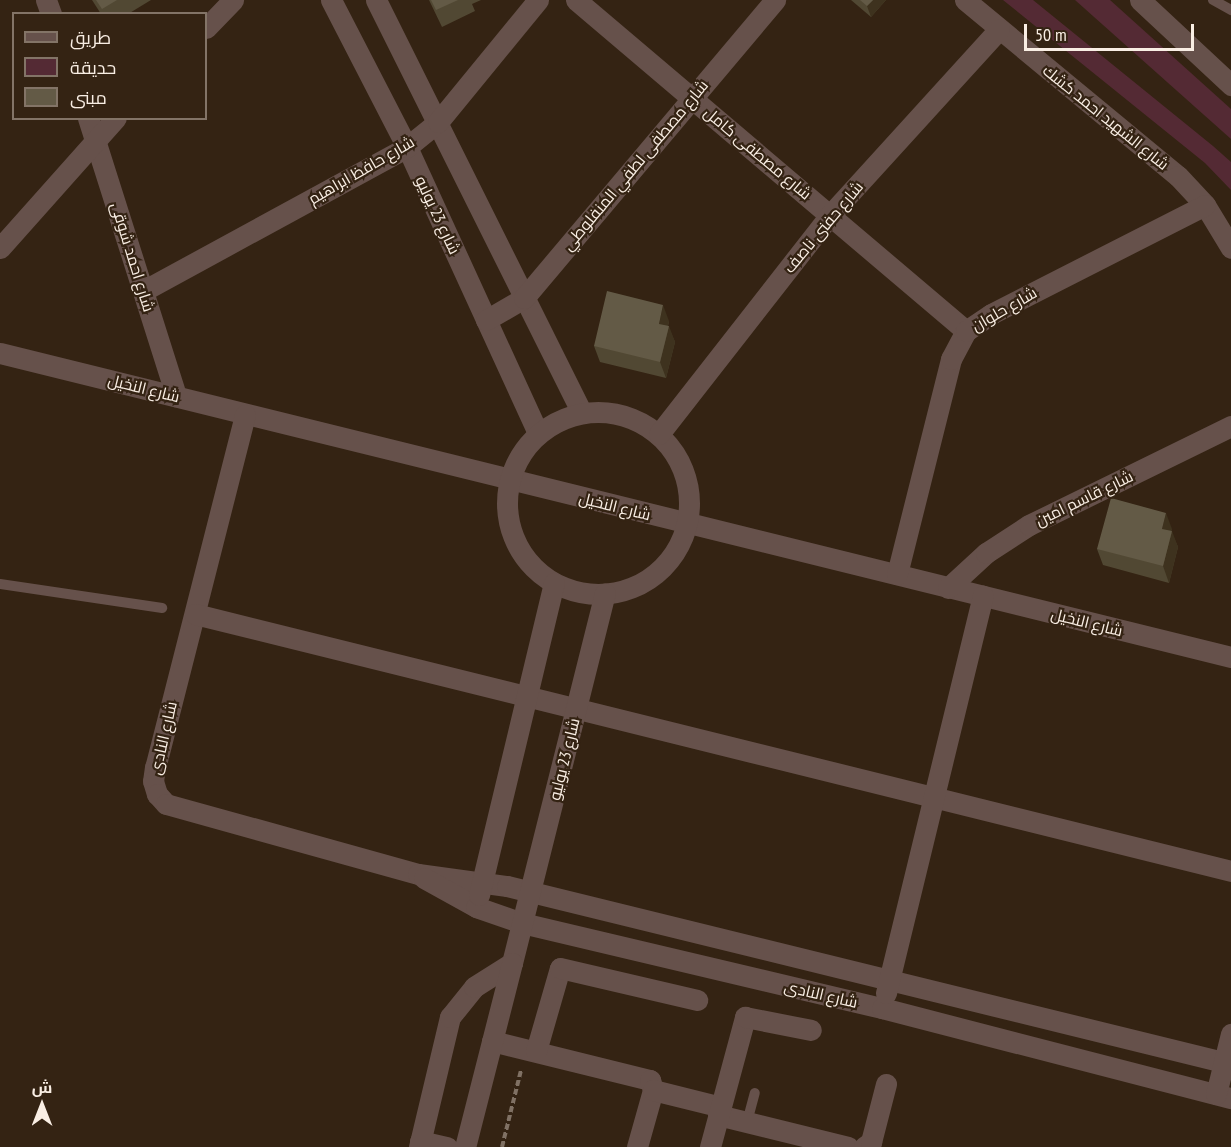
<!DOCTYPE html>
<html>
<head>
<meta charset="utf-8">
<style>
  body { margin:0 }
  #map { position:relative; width:1231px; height:1147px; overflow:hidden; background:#342313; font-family:"PT Sans Narrow",Cairo,sans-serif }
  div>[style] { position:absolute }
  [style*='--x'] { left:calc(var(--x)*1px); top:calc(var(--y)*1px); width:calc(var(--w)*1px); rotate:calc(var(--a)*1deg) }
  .green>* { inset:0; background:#542a34 }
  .path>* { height:4px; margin-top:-2px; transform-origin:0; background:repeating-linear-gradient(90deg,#807164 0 6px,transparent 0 9px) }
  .lane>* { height:10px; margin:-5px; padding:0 5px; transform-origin:5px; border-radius:5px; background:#66514b }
  .street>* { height:21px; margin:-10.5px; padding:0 10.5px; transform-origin:10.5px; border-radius:10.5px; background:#66514b }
  .street>.ring { margin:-10.5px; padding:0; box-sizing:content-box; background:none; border:21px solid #66514b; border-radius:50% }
  .wall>* { inset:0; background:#514833 }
  .shaded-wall>* { inset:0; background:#3e321e }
  .building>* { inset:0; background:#635a46 }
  span { translate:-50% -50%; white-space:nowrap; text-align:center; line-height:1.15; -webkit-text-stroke:4.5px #342313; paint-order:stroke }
  .street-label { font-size:16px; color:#f9eee4 }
  .legend { position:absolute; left:12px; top:12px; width:195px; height:108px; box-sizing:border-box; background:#342313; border:2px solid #837467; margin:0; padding:8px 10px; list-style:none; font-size:18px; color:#f9eee4 }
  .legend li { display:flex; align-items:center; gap:12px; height:30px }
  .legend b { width:30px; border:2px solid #837467 }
  .north { position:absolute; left:12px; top:1075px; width:60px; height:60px; -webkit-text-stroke:4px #342313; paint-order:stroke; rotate:0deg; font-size:16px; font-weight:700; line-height:24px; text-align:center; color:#f9eee4 }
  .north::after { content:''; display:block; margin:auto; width:21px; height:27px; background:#f9eee4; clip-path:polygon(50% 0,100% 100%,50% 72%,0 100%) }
  .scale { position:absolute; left:1024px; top:24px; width:170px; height:27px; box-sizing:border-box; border:3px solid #f9eee4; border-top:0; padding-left:8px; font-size:18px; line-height:21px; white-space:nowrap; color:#f9eee4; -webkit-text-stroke:4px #342313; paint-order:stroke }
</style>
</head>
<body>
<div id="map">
  <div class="green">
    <div style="clip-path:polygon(1003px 0,1033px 0,1213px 146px,1231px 162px,1231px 190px,1205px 163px)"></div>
    <div style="clip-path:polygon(1075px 0,1110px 0,1231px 109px,1231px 139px)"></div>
  </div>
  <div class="path">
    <div style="--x:502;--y:1147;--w:79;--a:-76.1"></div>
  </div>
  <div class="lane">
    <div style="--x:1213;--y:0;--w:21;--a:29"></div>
    <div style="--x:0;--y:584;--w:164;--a:8.4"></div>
    <div style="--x:747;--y:1122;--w:30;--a:-75"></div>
  </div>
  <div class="street">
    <div style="--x:46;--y:0;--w:15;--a:70"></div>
    <div style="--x:331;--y:0;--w:165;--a:62.7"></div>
    <div style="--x:407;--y:147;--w:315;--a:65.4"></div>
    <div style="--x:376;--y:0;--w:460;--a:63.5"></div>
    <div style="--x:576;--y:0;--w:512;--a:40.32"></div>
    <div style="--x:965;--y:0;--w:276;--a:39.6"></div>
    <div style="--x:1178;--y:176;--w:40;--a:47"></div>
    <div style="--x:1205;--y:205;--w:50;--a:58.8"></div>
    <div style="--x:1140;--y:0;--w:125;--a:43"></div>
    <div style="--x:206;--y:28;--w:39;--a:-46"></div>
    <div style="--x:88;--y:118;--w:292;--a:72.4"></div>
    <div style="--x:0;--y:248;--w:174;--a:-48.3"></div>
    <div style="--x:143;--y:291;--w:301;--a:-28.6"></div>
    <div style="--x:407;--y:147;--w:40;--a:-39"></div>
    <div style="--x:438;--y:122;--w:158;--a:-50.7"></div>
    <div style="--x:486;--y:320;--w:44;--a:-30.1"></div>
    <div style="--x:524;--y:298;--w:390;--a:-49.9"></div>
    <div style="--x:0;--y:353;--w:1268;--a:13.87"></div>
    <div class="ring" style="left:507px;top:412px;width:161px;height:161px"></div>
    <div style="--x:245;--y:415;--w:363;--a:104.3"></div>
    <div style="--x:155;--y:767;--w:14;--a:98"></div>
    <div style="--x:153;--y:781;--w:14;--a:73"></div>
    <div style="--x:157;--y:794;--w:13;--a:48"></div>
    <div style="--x:166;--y:804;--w:262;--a:15.5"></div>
    <div style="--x:418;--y:874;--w:90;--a:7.7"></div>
    <div style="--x:507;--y:886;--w:746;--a:13.81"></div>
    <div style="--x:659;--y:434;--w:278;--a:-52"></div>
    <div style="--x:830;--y:215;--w:251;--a:-47.7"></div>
    <div style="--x:897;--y:574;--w:222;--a:-75.9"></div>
    <div style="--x:951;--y:359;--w:32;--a:-62"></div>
    <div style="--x:966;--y:331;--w:30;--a:-34"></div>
    <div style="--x:991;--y:314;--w:240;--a:-27"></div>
    <div style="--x:948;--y:588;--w:52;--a:-42.6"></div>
    <div style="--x:986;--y:553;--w:51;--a:-33.1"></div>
    <div style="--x:1029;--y:525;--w:225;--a:-26.1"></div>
    <div style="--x:195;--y:614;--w:1067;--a:13.93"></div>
    <div style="--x:424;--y:878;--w:60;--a:29.1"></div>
    <div style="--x:476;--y:907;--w:49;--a:19.2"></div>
    <div style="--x:522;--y:923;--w:370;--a:13.3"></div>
    <div style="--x:882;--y:1008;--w:360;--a:14.5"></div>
    <div style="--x:479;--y:895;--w:321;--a:-76.5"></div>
    <div style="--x:512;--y:963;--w:381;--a:-75.9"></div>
    <div style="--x:886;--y:993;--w:409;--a:-76.3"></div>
    <div style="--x:492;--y:1041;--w:163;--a:13.9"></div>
    <div style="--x:650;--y:1080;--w:10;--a:73"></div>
    <div style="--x:653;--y:1090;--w:59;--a:105.7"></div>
    <div style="--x:536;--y:1051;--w:86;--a:-73.9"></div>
    <div style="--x:560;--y:968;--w:141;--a:13.1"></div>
    <div style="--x:653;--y:1090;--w:70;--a:14"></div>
    <div style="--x:1216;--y:1094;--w:62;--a:-76"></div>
    <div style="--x:718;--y:1115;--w:134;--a:13.8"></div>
    <div style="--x:420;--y:1141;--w:28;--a:13"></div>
    <div style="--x:419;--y:1147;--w:134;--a:-76.6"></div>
    <div style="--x:450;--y:1017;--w:38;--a:-51"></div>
    <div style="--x:474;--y:987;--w:45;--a:-32.3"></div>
    <div style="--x:512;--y:963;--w:190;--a:104.3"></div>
    <div style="--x:710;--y:1147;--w:135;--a:-74.9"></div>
    <div style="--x:745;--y:1017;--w:67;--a:11.1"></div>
    <div style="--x:864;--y:1147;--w:9;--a:-36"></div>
    <div style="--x:871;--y:1142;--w:60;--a:-75.5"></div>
  </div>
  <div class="wall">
    <div style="clip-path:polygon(92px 0,151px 0,128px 14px,101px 14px)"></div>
    <div style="clip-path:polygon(429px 0,481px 0,472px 4px,475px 11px,442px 27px)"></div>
    <div style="clip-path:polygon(851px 0,886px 0,871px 17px)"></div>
    <div style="clip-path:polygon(669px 321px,668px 326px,675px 342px,666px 378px,600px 362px,594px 346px)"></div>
    <div style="clip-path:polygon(1172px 529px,1171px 531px,1178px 547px,1169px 583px,1103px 565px,1097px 549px)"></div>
  </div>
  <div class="shaded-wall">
    <div style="clip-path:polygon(873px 0,886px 0,871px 17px,867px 6px)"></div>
    <div style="clip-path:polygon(663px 305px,669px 321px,665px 340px,659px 324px)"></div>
    <div style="clip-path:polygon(669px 326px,675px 342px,666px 378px,660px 362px)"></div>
    <div style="clip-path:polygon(1166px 513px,1172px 529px,1168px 545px,1162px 529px)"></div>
    <div style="clip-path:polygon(1172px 531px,1178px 547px,1169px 583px,1163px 566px)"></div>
  </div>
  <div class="building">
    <div style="clip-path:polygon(96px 0,117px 0,102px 9px)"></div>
    <div style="clip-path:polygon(431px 0,458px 0,436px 10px)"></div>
    <div style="clip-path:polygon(860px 0,873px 0,867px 6px)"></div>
    <div style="clip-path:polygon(607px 291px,663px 305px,659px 324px,669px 326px,660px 362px,594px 346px)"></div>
    <div style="clip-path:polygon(1111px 498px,1166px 513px,1162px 529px,1172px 531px,1163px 566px,1097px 549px)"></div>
  </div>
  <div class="street-label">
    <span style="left:1106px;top:117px;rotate:39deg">شارع الشهيد احمد كشك</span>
    <span style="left:758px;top:153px;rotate:40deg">شارع مصطفى كامل</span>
    <span style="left:635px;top:165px;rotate:-50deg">شارع مصطفى لطفي المنفلوطي</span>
    <span style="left:361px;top:170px;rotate:-30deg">شارع حافظ ابراهيم</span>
    <span style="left:438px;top:215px;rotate:65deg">شارع 23 يوليو</span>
    <span style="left:823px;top:227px;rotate:-50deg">شارع حفنى ناصف</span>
    <span style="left:133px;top:257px;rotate:73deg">شارع احمد شوقى</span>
    <span style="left:1004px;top:309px;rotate:-30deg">شارع حلوان</span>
    <span style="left:144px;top:388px;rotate:14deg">شارع النخيل</span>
    <span style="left:1084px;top:498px;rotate:-26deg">شارع قاسم امين</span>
    <span style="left:615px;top:506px;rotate:14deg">شارع النخيل</span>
    <span style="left:1087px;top:622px;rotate:14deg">شارع النخيل</span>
    <span style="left:163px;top:738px;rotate:-77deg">شارع النادى</span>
    <span style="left:564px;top:759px;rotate:-76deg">شارع 23 يوليو</span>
    <span style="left:821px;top:994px;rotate:13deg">شارع النادى</span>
  </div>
  <ul class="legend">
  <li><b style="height:8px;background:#66514b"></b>طريق</li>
  <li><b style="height:16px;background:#542a34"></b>حديقة</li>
  <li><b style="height:16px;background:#635a46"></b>مبنى</li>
  </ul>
  <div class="north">ش</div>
  <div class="scale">50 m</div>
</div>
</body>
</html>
